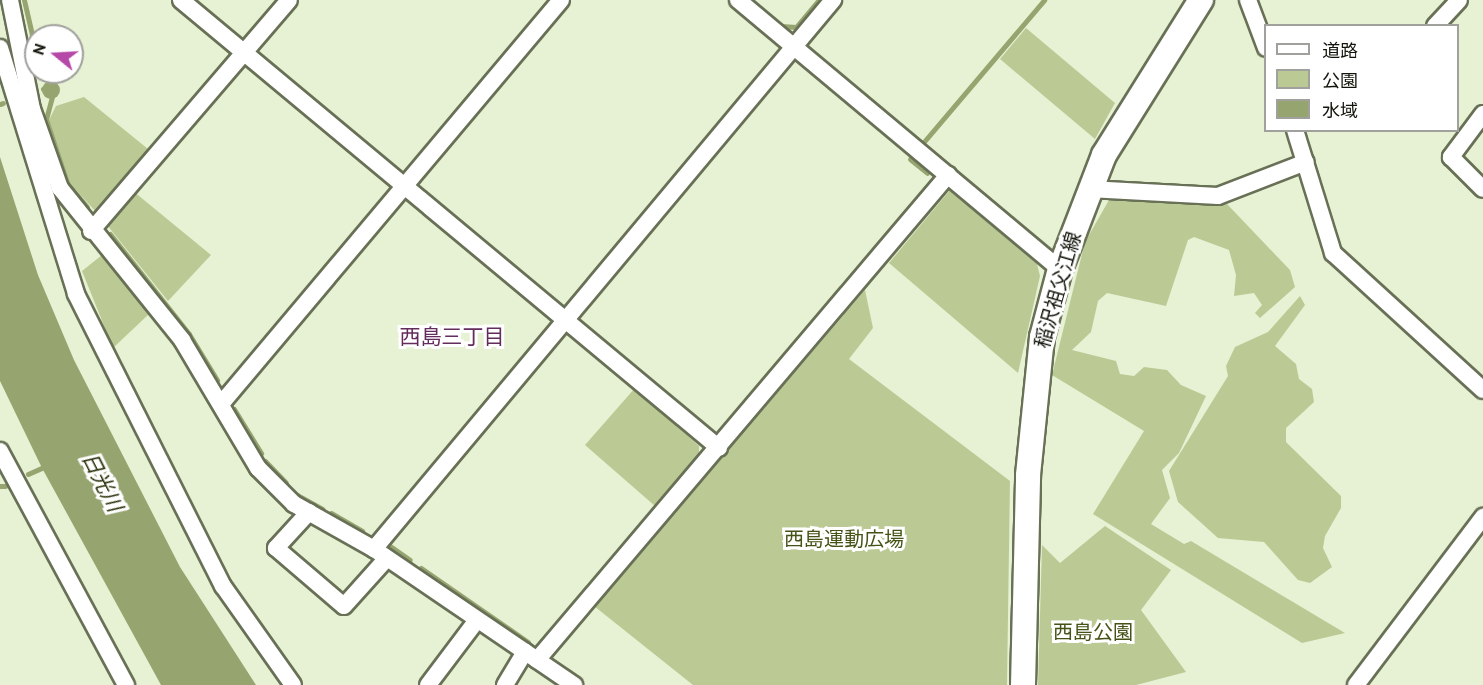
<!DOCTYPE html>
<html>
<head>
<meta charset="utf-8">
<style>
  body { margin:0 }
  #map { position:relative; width:1483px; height:685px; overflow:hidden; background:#e7f1d3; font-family:"PT Sans","Noto Sans JP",sans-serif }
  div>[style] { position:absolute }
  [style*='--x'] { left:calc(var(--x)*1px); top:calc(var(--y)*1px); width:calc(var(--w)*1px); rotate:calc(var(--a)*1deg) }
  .green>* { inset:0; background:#bbca95 }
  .water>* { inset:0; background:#96a570 }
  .round { border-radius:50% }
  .stream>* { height:5px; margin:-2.5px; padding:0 2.5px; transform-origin:2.5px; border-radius:2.5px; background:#96a570 }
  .roads { filter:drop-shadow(2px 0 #687056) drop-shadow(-2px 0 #687056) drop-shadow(0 2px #687056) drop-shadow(0 -2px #687056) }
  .minor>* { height:16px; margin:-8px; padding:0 8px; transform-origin:8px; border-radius:8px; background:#fff }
  .secondary>* { height:24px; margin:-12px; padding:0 12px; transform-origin:12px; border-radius:12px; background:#fff }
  span { translate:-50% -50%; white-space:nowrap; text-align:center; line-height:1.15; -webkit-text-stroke:6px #fff; paint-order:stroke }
  .street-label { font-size:20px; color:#11140a }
  .park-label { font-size:20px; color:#455317 }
  .neighbourhood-label { font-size:21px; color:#632d5b }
  .water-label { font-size:21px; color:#252e04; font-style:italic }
  .legend { position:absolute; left:1264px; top:24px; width:195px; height:108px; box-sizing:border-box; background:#fff; border:2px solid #a0a19d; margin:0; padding:8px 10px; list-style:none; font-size:18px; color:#11140a }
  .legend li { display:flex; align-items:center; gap:12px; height:30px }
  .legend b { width:30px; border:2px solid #a0a19d }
  .north { position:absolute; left:24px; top:24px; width:60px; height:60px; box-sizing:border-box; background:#fff; border:2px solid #a0a19d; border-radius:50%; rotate:288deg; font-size:16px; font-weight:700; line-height:24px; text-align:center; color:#11140a }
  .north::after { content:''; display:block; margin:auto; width:21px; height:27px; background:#b649a8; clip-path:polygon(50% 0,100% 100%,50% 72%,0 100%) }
</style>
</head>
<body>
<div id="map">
  <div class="green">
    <div style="clip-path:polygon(1026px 28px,1115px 103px,1095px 139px,1000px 59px)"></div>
    <div style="clip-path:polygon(84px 97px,148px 149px,96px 212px,69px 182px,49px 120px,56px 106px)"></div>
    <div style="clip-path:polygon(950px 190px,1037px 264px,1040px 276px,1018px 373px,889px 263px)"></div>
    <div style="clip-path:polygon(133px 191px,211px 255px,168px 301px,107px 225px)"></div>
    <div style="clip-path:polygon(1109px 200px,1227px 204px,1290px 270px,1295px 287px,1260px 318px,1255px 313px,1262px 305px,1254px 293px,1234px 296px,1236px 275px,1229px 250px,1194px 237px,1188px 240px,1166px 306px,1107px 293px,1098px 301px,1091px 332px,1072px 350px,1116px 361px,1120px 374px,1134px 376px,1144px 367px,1167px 370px,1181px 385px,1206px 396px,1179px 453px,1162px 470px,1170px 498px,1151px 524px,1184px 544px,1191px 541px,1345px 633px,1302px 643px,1093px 514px,1144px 431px,1052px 375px,1085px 242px)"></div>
    <div style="clip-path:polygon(102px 255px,149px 314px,113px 348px,82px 271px)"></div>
    <div style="clip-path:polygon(865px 290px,873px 328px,849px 359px,1010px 481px,1007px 685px,693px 685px,594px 606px)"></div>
    <div style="clip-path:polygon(1300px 296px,1305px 305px,1275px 346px,1296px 364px,1299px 379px,1312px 389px,1314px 402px,1286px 428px,1286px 442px,1341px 496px,1341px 508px,1325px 536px,1323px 548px,1332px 567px,1310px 583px,1298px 580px,1264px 542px,1218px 538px,1178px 502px,1169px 471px,1228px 376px,1226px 366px,1235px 347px,1268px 332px)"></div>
    <div style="clip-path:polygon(635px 388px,699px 446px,699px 455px,655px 506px,585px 445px)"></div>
    <div style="clip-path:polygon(1105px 526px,1171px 570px,1141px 610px,1186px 672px,1136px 685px,1038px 685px,1042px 545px,1060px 563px)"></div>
  </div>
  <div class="water">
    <div class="round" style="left:42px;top:81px;width:18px;height:18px"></div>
    <div style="clip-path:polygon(0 157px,38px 275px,74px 360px,180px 567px,256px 685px,161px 685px,42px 468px,0 381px)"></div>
  </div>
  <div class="stream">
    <div style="--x:24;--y:0;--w:53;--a:77"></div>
    <div style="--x:781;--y:26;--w:15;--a:4"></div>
    <div style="--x:796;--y:27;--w:35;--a:-50"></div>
    <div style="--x:43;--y:89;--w:9;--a:-18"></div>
    <div style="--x:52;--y:86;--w:16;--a:-120"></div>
    <div style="--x:53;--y:93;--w:27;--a:105"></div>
    <div style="--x:46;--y:119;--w:67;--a:71.8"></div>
    <div style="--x:67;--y:183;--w:31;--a:50"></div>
    <div style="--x:0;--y:104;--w:3;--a:-18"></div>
    <div style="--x:922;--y:144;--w:189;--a:-49.7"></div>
    <div style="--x:910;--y:159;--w:22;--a:39"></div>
    <div style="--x:110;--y:234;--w:127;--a:51.7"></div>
    <div style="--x:189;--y:334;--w:54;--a:58.7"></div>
    <div style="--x:234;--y:409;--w:52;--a:58.5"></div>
    <div style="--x:265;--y:461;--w:30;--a:46"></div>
    <div style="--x:28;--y:474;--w:20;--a:-24"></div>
    <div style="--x:0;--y:486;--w:5;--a:0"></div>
    <div style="--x:297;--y:495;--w:29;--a:29"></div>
    <div style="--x:331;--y:513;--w:36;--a:30"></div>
    <div style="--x:390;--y:546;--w:24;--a:35"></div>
    <div style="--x:421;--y:568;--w:130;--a:34.7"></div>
  </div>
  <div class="roads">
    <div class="minor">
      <div style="--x:10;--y:0;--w:111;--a:78.6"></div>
      <div style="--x:32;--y:109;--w:84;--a:70.5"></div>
      <div style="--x:60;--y:188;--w:195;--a:51.2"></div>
      <div style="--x:182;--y:340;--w:149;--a:59.3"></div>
      <div style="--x:258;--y:468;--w:51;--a:45"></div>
      <div style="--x:294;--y:504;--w:92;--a:29.4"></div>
      <div style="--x:374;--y:549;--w:242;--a:34.2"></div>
      <div style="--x:181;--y:0;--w:700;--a:39.78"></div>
      <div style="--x:738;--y:0;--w:420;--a:39.9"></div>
      <div style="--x:1248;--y:0;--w:51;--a:69.4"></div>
      <div style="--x:1435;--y:26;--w:35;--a:-47"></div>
      <div style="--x:0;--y:48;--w:257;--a:72.8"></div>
      <div style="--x:76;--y:294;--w:327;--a:63.3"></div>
      <div style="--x:223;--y:586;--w:121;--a:54.7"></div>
      <div style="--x:1483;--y:114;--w:54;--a:126.7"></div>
      <div style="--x:1451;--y:157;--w:45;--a:45"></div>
      <div style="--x:1295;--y:130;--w:129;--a:72.8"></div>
      <div style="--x:1333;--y:253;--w:203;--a:42.4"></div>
      <div style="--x:1089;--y:189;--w:129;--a:3.1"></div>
      <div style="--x:1218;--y:196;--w:94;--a:-21.1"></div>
      <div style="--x:91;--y:231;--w:304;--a:-49.4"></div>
      <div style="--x:221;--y:404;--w:528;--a:-49.92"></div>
      <div style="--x:0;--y:451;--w:266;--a:61.7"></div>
      <div style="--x:309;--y:512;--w:49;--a:132.5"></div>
      <div style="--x:276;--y:548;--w:89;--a:40.5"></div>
      <div style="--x:344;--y:606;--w:64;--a:-48.1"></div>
      <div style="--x:374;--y:549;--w:716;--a:-50.1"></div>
      <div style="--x:537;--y:660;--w:636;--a:-49.72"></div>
      <div style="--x:428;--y:685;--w:81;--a:-53"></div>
      <div style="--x:505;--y:685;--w:39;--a:-59"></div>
      <div style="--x:1356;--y:685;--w:211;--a:-52.9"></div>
    </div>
    <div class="secondary">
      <div style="--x:1023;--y:685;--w:210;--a:-88.6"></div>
      <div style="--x:1028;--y:475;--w:139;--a:-84.2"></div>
      <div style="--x:1042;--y:337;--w:70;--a:-75.2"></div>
      <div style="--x:1060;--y:269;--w:122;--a:-68.9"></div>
      <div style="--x:1104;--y:155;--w:183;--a:-58"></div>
    </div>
  </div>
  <div class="street-label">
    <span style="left:1058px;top:290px;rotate:-74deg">稲沢祖父江線</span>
  </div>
  <div class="park-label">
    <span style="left:844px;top:539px">西島運動広場</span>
    <span style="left:1093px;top:632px">西島公園</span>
  </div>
  <div class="neighbourhood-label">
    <span style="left:452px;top:337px">西島三丁目</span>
  </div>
  <div class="water-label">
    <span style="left:102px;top:482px;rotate:63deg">日光川</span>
  </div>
  <ul class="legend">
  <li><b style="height:8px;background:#fff"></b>道路</li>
  <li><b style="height:16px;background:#bbca95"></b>公園</li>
  <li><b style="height:16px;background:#96a570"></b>水域</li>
  </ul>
  <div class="north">N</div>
</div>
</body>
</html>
